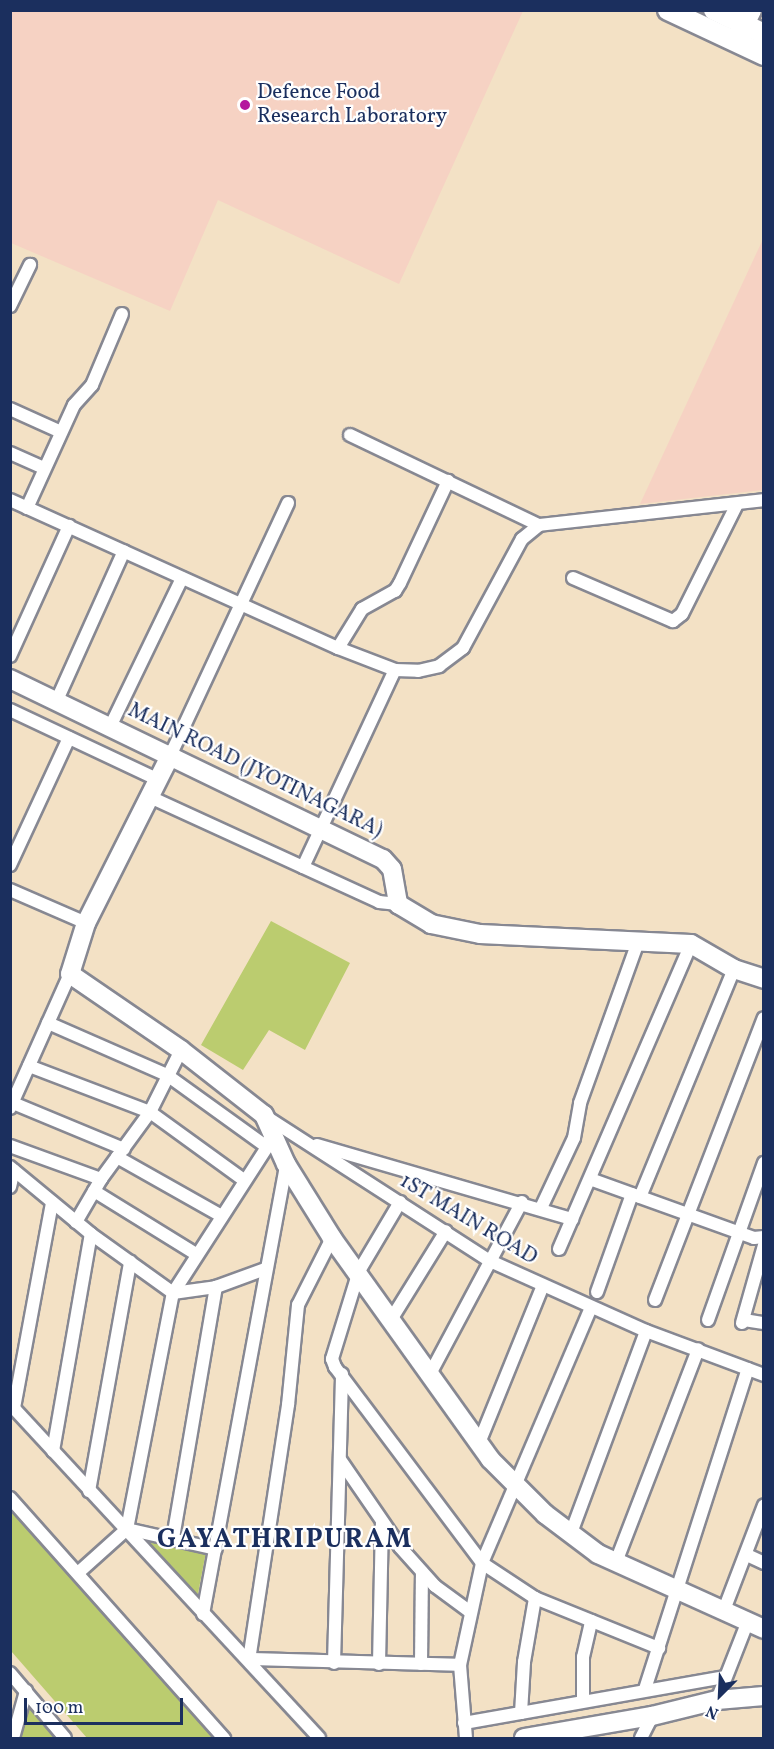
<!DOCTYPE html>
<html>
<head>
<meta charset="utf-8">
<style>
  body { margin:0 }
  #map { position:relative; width:774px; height:1749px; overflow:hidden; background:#f3e1c5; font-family:Vollkorn,serif }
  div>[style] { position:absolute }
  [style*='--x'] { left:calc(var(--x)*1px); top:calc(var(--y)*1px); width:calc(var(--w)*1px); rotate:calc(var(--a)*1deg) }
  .built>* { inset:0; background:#f6d2c3 }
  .green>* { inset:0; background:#bbcc6f }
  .roads { filter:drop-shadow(2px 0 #878892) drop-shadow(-2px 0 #878892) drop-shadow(0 2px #878892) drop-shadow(0 -2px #878892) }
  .street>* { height:12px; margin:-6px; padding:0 6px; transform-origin:6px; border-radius:6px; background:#fff }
  .secondary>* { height:18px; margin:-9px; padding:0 9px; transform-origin:9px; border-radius:9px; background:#fff }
  .primary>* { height:20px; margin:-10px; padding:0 10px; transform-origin:10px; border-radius:10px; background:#fff }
  .dots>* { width:16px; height:16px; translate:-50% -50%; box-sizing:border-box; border:3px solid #fff; border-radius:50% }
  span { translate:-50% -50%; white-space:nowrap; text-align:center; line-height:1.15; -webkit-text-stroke:4.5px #fff; paint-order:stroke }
  .poi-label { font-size:21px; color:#1b2f5e }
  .left { translate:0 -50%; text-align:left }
  .street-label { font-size:21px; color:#1b2f5e }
  .district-label { font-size:27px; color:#1b2f5e; font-weight:700; letter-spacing:1.5px }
  .frame { position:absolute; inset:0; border:12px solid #1b2f5e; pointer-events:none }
  .north { position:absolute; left:690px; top:1665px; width:60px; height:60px; -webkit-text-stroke:4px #fff; paint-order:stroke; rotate:204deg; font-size:16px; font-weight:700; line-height:24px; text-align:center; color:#1b2f5e }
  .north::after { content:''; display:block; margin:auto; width:21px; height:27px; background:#1b2f5e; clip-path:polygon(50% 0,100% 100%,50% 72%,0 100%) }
  .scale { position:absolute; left:24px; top:1698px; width:159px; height:27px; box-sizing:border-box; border:3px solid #1b2f5e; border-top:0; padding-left:8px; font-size:18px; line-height:21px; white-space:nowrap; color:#1b2f5e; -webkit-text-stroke:4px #fff; paint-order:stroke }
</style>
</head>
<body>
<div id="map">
  <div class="built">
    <div style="clip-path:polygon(10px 11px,11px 10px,523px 11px,399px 284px,218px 200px,170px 311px,11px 243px)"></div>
    <div style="clip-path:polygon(763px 239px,763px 490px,640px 504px)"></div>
  </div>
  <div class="green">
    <div style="clip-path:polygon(271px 921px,350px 963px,305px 1050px,269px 1030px,243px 1070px,201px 1045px)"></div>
    <div style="clip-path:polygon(11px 1511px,215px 1738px,87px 1738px,11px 1651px)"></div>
    <div style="clip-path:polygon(136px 1533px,206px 1552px,197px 1599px)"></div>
    <div style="clip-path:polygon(28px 1706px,54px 1738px,21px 1738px)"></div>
  </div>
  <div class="roads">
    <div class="street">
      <div style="--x:10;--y:306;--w:46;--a:-64"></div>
      <div style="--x:10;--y:409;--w:56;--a:24.3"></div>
      <div style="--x:350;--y:435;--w:209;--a:25.5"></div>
      <div style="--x:10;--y:453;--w:37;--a:24"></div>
      <div style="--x:10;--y:500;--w:360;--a:24.3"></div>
      <div style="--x:338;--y:648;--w:61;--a:21.1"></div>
      <div style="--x:395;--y:670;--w:23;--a:2"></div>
      <div style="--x:418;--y:671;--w:22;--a:-13"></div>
      <div style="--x:439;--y:666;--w:30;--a:-37"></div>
      <div style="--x:463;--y:648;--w:124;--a:-61.6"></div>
      <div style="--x:522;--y:539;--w:22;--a:-39"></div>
      <div style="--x:539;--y:525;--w:226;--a:-6.3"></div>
      <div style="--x:27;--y:508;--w:113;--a:-65.5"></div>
      <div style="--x:74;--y:405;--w:27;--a:-48"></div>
      <div style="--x:92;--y:385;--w:77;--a:-67.1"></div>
      <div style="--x:573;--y:578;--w:109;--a:23.3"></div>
      <div style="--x:673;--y:621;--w:11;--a:-38"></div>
      <div style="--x:682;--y:614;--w:123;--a:-63.4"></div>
      <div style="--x:338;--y:648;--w:46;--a:-58.4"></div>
      <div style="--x:362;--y:609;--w:38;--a:-29"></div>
      <div style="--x:395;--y:591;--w:9;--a:-58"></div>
      <div style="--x:400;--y:583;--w:113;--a:-64.8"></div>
      <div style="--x:10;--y:656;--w:143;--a:-65.6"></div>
      <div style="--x:57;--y:700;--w:163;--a:-65.8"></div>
      <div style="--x:10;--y:710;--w:165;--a:25.2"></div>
      <div style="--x:111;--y:725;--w:163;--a:-64.2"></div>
      <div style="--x:171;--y:754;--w:277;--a:-65"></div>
      <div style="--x:150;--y:797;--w:252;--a:24.6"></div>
      <div style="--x:379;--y:902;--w:19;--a:6"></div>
      <div style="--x:10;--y:865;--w:140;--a:-65.1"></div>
      <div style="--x:303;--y:867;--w:217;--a:-65"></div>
      <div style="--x:10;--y:890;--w:83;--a:23.5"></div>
      <div style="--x:48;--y:1023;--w:130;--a:23.6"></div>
      <div style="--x:167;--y:1075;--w:123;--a:35.8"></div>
      <div style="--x:29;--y:1066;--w:129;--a:20.8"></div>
      <div style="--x:150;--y:1112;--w:116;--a:35.9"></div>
      <div style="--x:13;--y:1103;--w:120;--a:22.5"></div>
      <div style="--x:10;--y:1108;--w:147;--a:-65.9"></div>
      <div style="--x:265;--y:1116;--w:268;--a:32.8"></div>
      <div style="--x:490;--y:1261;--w:171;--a:24.2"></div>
      <div style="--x:646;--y:1331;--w:126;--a:20.4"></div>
      <div style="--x:317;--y:1145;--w:266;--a:16.2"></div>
      <div style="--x:10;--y:1146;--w:97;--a:19.9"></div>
      <div style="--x:117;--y:1157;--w:118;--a:29.4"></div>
      <div style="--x:10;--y:1167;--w:105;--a:39.6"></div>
      <div style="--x:91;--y:1234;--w:101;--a:35.7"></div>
      <div style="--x:173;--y:1293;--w:43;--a:-7.9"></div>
      <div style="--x:216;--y:1287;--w:52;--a:-20.2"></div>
      <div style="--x:590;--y:1179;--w:174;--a:19.8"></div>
      <div style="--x:754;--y:1238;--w:10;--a:-6"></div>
      <div style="--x:10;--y:1187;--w:17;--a:-77"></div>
      <div style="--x:94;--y:1191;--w:120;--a:31.7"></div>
      <div style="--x:640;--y:1197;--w:247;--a:-67.6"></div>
      <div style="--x:400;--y:1202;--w:80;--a:120.7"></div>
      <div style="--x:359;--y:1271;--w:92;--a:107.1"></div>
      <div style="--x:332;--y:1359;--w:9;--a:69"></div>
      <div style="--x:335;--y:1367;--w:245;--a:53.1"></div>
      <div style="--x:482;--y:1563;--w:64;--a:33.4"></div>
      <div style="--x:535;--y:1598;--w:134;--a:22"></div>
      <div style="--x:541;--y:1208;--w:77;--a:-64.8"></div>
      <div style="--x:574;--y:1138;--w:36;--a:-80"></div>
      <div style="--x:580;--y:1103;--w:174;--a:-70.2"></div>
      <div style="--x:76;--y:1222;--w:50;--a:-59.8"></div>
      <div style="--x:101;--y:1179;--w:83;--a:-53.8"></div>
      <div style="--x:150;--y:1112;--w:69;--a:-63.4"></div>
      <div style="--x:332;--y:1238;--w:75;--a:116.9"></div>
      <div style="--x:298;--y:1305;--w:100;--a:95.7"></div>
      <div style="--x:288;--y:1405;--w:257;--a:98.7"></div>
      <div style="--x:249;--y:1659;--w:211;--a:1.6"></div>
      <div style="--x:559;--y:1249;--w:332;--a:-66.6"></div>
      <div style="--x:597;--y:1292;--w:104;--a:-70.3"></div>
      <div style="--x:655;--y:1300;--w:302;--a:-68.9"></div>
      <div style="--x:392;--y:1318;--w:102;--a:-58.2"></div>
      <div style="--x:708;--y:1320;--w:167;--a:-70.4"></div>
      <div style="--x:744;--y:1320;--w:20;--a:9"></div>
      <div style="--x:742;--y:1323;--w:81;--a:-74.2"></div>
      <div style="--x:430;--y:1374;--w:195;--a:-61.9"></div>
      <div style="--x:10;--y:1404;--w:455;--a:47.2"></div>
      <div style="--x:14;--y:1408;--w:209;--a:-79.5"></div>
      <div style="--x:479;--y:1443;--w:167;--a:-67.9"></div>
      <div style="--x:53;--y:1451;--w:220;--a:-80.1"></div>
      <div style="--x:341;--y:1461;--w:104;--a:55.5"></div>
      <div style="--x:400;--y:1547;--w:52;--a:48.1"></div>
      <div style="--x:435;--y:1586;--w:42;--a:36.3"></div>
      <div style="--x:89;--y:1491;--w:233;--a:-79.8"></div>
      <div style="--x:10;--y:1498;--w:322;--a:48.3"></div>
      <div style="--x:127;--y:1529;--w:91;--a:12.7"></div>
      <div style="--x:571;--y:1533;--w:215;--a:-69.6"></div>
      <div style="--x:173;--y:1538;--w:255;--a:-80.3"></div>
      <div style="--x:747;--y:1555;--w:19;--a:25"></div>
      <div style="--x:616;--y:1562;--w:228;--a:-68.9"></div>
      <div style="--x:79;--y:1572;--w:64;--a:-41.9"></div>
      <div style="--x:127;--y:1529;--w:240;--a:-79"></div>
      <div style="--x:173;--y:1293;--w:174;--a:-57.2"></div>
      <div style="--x:267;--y:1147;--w:16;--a:-72"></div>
      <div style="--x:724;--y:1610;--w:112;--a:-69.1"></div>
      <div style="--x:203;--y:1614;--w:458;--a:-79.5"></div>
      <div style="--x:334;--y:1663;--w:289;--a:-88.4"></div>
      <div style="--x:379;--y:1664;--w:142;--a:-88.8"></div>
      <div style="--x:421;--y:1664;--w:92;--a:-89.4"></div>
      <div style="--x:10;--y:1673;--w:85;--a:49.8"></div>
      <div style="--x:645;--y:1689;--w:336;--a:-72.2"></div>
      <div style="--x:717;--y:1700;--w:85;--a:-68.6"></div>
      <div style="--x:583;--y:1701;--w:44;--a:-90"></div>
      <div style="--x:583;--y:1657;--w:37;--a:-77"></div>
      <div style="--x:521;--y:1713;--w:51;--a:-86.6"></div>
      <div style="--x:524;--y:1662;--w:65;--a:-80.2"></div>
      <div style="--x:464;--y:1723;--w:264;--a:-10"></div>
      <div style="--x:13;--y:1738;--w:49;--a:-74.5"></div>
      <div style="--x:466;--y:1738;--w:73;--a:-94.7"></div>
      <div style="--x:460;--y:1665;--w:104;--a:-77.8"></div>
      <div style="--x:482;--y:1563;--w:278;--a:-66.9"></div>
      <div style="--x:641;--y:1738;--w:25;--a:-63"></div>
    </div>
    <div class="secondary">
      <div style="--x:738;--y:38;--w:31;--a:-63"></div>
      <div style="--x:10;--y:679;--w:414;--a:25.8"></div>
      <div style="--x:383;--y:859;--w:13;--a:48"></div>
      <div style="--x:392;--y:869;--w:36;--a:80"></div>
      <div style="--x:398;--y:904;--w:39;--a:31"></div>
      <div style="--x:431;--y:924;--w:50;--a:11.5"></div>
      <div style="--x:480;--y:934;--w:211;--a:2.7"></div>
      <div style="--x:691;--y:944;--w:50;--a:30.2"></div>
      <div style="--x:734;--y:969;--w:32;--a:18"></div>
      <div style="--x:171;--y:754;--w:189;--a:116.7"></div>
      <div style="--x:86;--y:923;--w:53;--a:107.4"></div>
      <div style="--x:70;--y:974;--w:135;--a:34.4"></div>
      <div style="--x:181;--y:1050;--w:105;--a:38.1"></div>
      <div style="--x:264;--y:1115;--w:54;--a:65.8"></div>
      <div style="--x:286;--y:1164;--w:87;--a:58.1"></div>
      <div style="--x:332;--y:1238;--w:272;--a:54.4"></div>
      <div style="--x:490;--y:1459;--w:78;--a:45"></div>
      <div style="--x:545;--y:1514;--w:66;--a:37"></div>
      <div style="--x:598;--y:1554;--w:182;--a:24.3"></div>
      <div style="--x:524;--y:1738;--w:130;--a:-9.8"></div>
      <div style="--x:652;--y:1716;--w:67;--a:-13.8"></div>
      <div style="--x:717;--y:1700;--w:47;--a:-4.9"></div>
    </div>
    <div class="primary">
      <div style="--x:668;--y:10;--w:106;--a:25.1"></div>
      <div style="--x:714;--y:10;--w:55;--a:25.6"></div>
    </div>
  </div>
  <div class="dots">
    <div style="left:245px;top:105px;background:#b5179e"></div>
  </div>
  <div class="poi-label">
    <span class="left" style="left:257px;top:105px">Defence Food<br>Research Laboratory</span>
  </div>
  <div class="street-label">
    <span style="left:255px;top:771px;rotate:26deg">MAIN ROAD (JYOTINAGARA)</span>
    <span style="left:468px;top:1220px;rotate:31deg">1ST MAIN ROAD</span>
  </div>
  <div class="district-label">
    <span style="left:285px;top:1541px">GAYATHRIPURAM</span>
  </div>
  <div class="frame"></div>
  <div class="north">N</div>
  <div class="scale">100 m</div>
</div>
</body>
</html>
